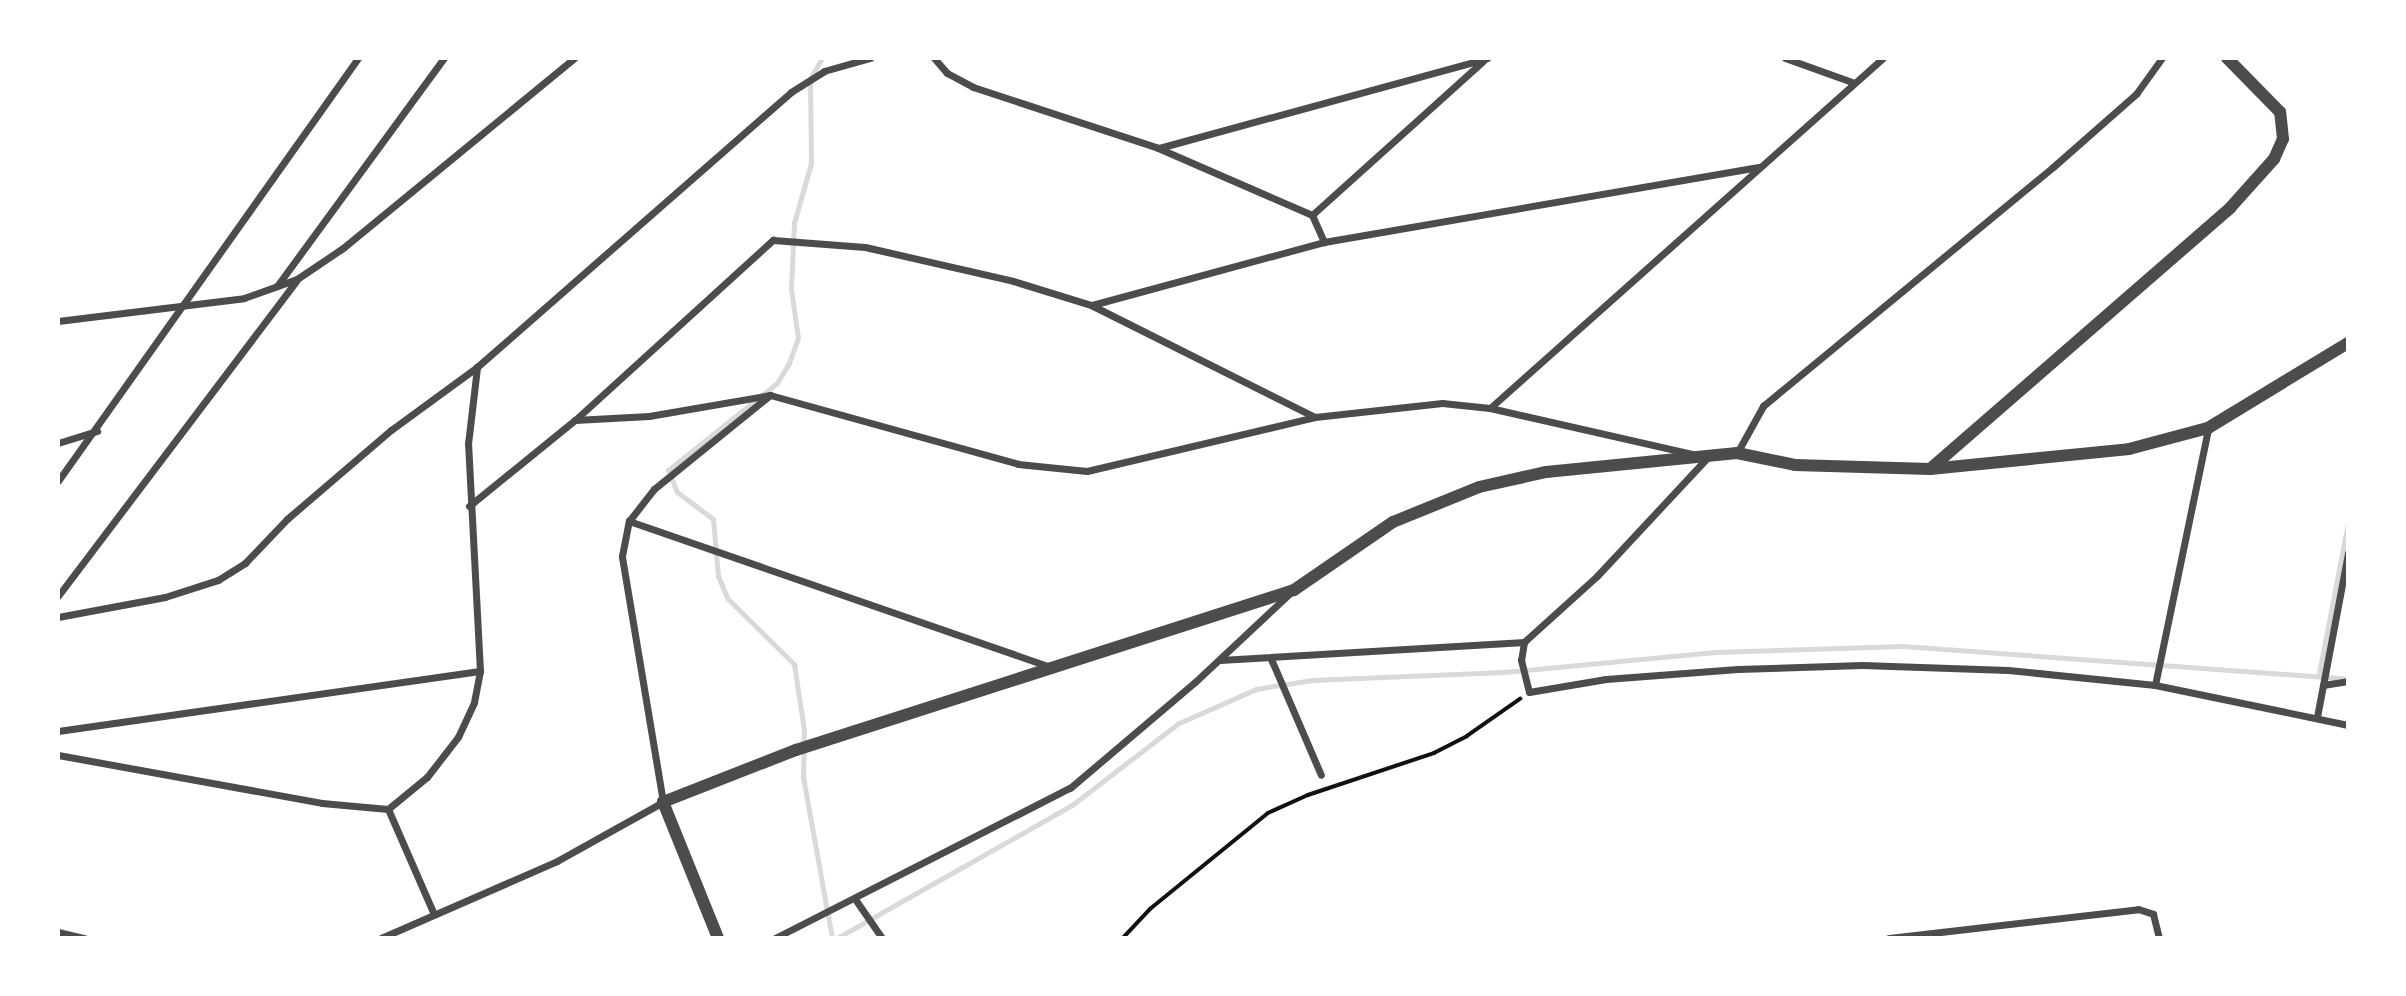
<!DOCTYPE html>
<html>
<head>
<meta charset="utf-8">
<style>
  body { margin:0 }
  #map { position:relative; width:2406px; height:996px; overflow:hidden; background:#fff; font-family:"Work Sans",sans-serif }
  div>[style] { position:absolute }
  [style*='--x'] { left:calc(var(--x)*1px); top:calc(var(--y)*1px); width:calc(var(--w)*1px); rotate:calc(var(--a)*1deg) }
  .stream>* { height:5px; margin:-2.5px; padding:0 2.5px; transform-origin:2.5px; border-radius:2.5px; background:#d9d9d9 }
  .path>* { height:3.5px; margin:-1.75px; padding:0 1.75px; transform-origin:1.75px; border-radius:1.75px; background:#111 }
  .minor>* { height:7px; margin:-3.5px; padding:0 3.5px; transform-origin:3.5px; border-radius:3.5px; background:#4c4c4c }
  .tertiary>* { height:12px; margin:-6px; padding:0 6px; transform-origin:6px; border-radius:6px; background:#4c4c4c }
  span { translate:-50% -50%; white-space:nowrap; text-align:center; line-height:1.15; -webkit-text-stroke:5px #fff; paint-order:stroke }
  .frame { position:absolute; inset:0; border:60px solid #fff; pointer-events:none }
</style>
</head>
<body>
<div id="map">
  <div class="stream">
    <div style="--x:822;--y:58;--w:24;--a:120"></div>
    <div style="--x:810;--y:79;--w:84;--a:89.3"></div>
    <div style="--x:811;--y:163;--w:62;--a:105.8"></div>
    <div style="--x:794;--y:223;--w:66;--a:92.6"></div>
    <div style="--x:791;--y:289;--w:49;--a:81.9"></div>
    <div style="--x:798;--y:338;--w:27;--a:110"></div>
    <div style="--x:789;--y:363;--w:23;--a:121"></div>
    <div style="--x:777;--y:383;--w:139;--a:141.4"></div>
    <div style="--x:668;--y:470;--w:24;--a:68"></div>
    <div style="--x:677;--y:492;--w:45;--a:36.9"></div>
    <div style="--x:713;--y:519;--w:57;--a:85"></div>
    <div style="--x:718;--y:576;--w:25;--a:67"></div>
    <div style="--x:728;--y:599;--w:93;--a:44.6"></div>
    <div style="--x:794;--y:664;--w:67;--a:81.4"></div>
    <div style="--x:804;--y:730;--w:47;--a:91.2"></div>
    <div style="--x:803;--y:777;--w:164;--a:79.8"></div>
    <div style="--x:2319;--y:673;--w:154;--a:-79.1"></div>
    <div style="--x:837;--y:938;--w:270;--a:-29.5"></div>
    <div style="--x:1072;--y:805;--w:135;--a:-37.5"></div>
    <div style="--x:1179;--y:723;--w:84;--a:-23.8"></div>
    <div style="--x:1256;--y:689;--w:57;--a:-9.1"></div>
    <div style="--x:1312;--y:680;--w:192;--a:-2.4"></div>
    <div style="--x:1504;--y:672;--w:212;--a:-5.4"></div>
    <div style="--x:1715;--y:652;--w:188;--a:-1.8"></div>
    <div style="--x:1903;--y:646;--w:446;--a:4.2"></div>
  </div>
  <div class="path">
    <div style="--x:1123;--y:938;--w:40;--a:-47"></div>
    <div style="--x:1150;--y:909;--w:152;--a:-39.1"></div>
    <div style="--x:1268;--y:813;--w:44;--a:-24.2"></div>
    <div style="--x:1308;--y:795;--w:133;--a:-18.4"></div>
    <div style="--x:1434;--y:753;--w:37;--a:-27"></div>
    <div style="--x:1467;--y:736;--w:65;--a:-34.9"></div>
  </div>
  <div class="minor">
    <div style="--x:934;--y:58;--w:20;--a:49"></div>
    <div style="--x:947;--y:73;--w:30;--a:28"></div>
    <div style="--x:973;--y:87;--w:195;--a:18.2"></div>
    <div style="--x:1158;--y:148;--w:168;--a:23.5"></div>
    <div style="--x:1785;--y:58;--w:71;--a:19.7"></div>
    <div style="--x:1159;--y:148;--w:340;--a:-15.3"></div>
    <div style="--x:1312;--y:215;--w:230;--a:-42"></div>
    <div style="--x:1312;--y:215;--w:30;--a:66"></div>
    <div style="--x:277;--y:286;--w:283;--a:-53.8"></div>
    <div style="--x:1092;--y:305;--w:240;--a:-15.2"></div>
    <div style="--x:1324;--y:242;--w:441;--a:-9.8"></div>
    <div style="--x:58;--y:321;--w:187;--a:-7"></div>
    <div style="--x:244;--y:298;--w:56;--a:-19.7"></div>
    <div style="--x:297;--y:279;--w:55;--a:-34"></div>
    <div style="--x:343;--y:248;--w:299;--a:-39.4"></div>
    <div style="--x:1490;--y:408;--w:526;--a:-41.69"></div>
    <div style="--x:575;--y:420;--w:74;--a:-3.1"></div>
    <div style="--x:649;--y:416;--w:123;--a:-9.8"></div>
    <div style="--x:770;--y:395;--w:257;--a:15.5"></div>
    <div style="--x:1018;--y:464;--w:69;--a:5.8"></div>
    <div style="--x:1087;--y:471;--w:234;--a:-13.3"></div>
    <div style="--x:1315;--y:417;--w:128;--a:-6.3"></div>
    <div style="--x:1442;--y:403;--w:48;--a:5.9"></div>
    <div style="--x:1490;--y:408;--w:207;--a:12.8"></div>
    <div style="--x:58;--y:443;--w:41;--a:-17.1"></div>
    <div style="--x:1737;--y:453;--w:54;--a:-61"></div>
    <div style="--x:1763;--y:406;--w:376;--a:-39.5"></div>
    <div style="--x:2053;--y:167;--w:111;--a:-41.3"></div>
    <div style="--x:2136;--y:94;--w:44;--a:-54.2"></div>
    <div style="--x:1707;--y:458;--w:161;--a:133"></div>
    <div style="--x:1597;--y:576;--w:98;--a:137.9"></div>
    <div style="--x:1524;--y:642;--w:18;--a:99"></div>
    <div style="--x:1521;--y:660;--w:33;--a:76"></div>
    <div style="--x:1529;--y:692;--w:78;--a:-9.6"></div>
    <div style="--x:1606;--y:679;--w:132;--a:-4.3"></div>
    <div style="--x:1738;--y:669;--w:124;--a:-1.8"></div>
    <div style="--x:1862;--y:665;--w:146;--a:2"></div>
    <div style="--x:2008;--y:670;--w:148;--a:5.8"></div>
    <div style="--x:2155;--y:685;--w:197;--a:11.7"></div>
    <div style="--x:58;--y:481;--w:519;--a:-54.65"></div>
    <div style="--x:469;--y:506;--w:136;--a:-39.1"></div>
    <div style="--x:575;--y:420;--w:268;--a:-42.3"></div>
    <div style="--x:773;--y:240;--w:92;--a:4.4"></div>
    <div style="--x:865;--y:247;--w:152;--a:12.9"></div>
    <div style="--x:1013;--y:281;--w:82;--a:17.1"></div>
    <div style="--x:1091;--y:305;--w:250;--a:26.6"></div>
    <div style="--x:629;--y:521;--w:446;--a:19.1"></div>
    <div style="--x:58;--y:596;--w:395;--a:-52.9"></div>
    <div style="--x:58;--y:617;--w:109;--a:-10.6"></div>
    <div style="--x:165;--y:597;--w:56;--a:-17.8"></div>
    <div style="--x:218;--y:580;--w:32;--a:-32"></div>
    <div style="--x:245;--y:563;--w:61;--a:-46.3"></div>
    <div style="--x:287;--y:519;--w:137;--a:-40.6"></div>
    <div style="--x:391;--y:430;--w:107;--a:-36.2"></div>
    <div style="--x:477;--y:367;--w:417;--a:-41.2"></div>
    <div style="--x:791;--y:92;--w:39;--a:-32"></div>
    <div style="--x:824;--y:71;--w:48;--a:-15.8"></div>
    <div style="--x:1271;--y:659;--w:126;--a:66.7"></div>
    <div style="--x:1220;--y:660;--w:305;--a:-3.4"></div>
    <div style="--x:2155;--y:685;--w:262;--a:-78.3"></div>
    <div style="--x:2323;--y:685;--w:25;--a:-9"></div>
    <div style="--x:2317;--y:717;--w:167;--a:-79.3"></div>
    <div style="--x:58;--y:731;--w:426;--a:-8.1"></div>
    <div style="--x:58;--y:755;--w:268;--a:10.3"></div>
    <div style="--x:322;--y:803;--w:66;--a:5.2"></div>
    <div style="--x:388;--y:809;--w:50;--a:-39.4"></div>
    <div style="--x:427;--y:777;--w:51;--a:-52.2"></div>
    <div style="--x:458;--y:737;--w:38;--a:-65"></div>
    <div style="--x:474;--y:702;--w:32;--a:-79"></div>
    <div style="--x:480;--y:671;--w:227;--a:-93"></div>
    <div style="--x:468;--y:444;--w:78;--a:-83.3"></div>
    <div style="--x:388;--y:809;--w:112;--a:66.4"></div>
    <div style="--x:855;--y:899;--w:47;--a:55.3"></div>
    <div style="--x:58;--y:932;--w:27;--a:13"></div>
    <div style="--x:381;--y:938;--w:192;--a:-23.6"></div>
    <div style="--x:557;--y:861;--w:121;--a:-29.1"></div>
    <div style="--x:663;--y:802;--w:249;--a:-99.5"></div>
    <div style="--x:622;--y:556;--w:36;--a:-79"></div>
    <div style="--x:629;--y:521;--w:41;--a:-52"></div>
    <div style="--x:654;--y:489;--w:149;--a:-39"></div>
    <div style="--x:775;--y:938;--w:331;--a:-27"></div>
    <div style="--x:1070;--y:788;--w:164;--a:-40.3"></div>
    <div style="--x:1195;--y:682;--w:127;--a:-43.1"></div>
    <div style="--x:1889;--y:938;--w:251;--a:-6.6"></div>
    <div style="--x:2138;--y:909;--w:16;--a:18"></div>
    <div style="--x:2153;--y:914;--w:25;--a:76"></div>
  </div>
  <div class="tertiary">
    <div style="--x:1930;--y:469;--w:398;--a:-41"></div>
    <div style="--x:2230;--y:208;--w:66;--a:-48.1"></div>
    <div style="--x:2274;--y:159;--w:22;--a:-66"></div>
    <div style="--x:2283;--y:139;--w:27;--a:-96"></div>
    <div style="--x:2280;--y:112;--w:76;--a:-134.5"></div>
    <div style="--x:718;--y:938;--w:147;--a:-112"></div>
    <div style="--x:663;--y:802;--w:143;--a:-21.4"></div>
    <div style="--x:796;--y:750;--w:523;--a:-17.81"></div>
    <div style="--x:1294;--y:590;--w:120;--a:-34.5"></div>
    <div style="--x:1393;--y:522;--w:93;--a:-22.1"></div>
    <div style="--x:1479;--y:487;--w:69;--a:-12.6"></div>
    <div style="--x:1546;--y:472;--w:192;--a:-5.7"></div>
    <div style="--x:1737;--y:453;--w:59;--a:11.7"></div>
    <div style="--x:1795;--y:465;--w:135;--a:1.7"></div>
    <div style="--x:1930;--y:469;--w:200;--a:-5.7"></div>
    <div style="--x:2129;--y:449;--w:82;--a:-14.9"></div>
    <div style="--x:2208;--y:428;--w:164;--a:-31.3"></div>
  </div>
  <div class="frame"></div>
</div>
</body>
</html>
